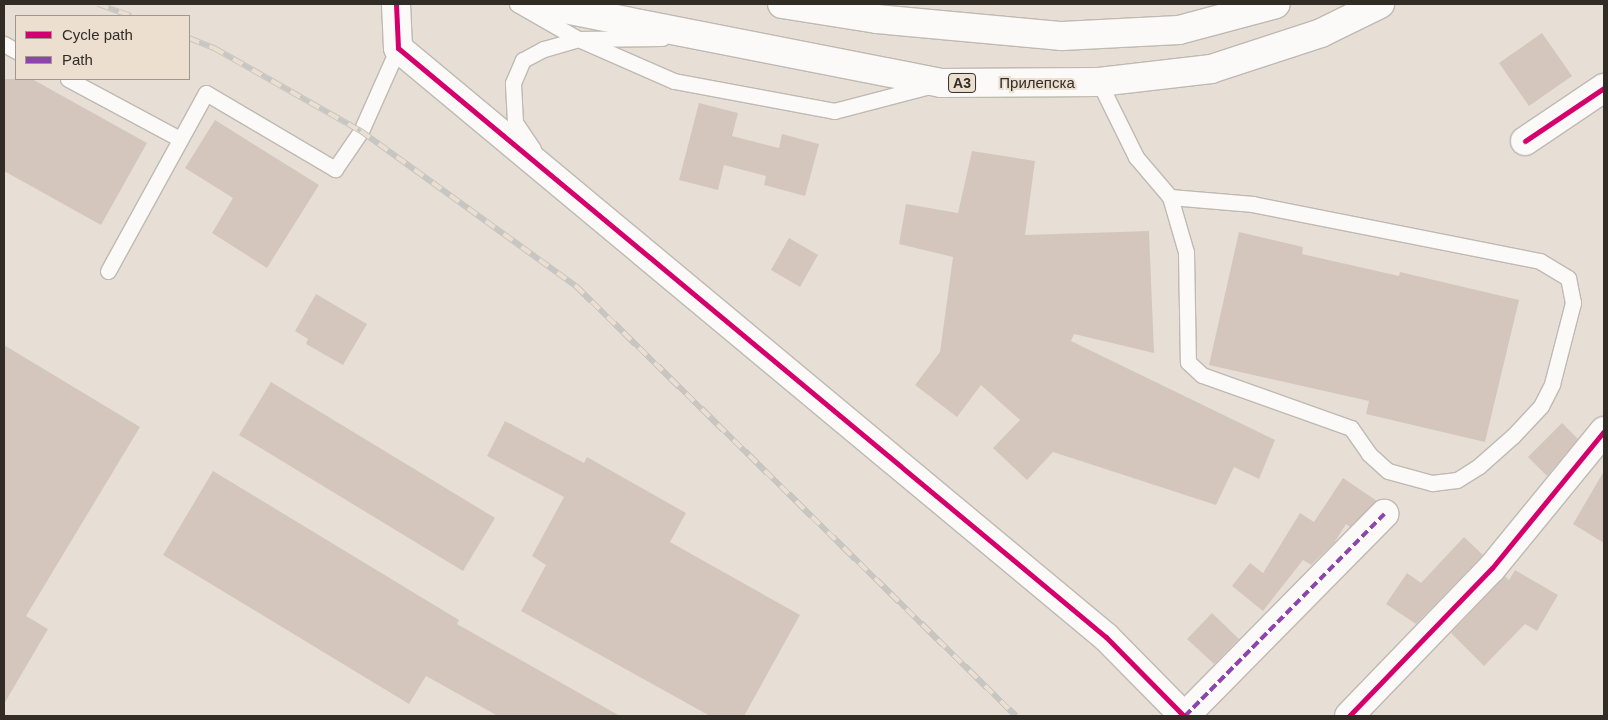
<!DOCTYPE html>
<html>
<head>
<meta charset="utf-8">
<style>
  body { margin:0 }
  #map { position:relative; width:1608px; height:720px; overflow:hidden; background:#e7dfd6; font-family:Arial,sans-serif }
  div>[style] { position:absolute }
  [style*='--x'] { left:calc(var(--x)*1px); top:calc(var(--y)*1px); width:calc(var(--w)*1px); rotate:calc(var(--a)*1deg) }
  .building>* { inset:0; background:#d4c6bd }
  .roads { filter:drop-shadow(1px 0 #bfb9b2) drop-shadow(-1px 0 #bfb9b2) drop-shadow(0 1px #bfb9b2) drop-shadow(0 -1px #bfb9b2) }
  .lane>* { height:15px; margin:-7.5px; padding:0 7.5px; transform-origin:7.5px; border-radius:7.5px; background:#fbfaf9 }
  .street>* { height:28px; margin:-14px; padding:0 14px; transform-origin:14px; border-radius:14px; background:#fbfaf9 }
  .primary>* { height:28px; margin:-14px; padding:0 14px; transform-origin:14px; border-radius:14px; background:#fbfaf9 }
  .rail>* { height:5.5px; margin-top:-2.75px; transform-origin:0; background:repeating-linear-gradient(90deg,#eddfd0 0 11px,#c8c6c2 0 22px); box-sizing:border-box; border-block:1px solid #c8c6c2 }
  .quiet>* { height:4px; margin-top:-2px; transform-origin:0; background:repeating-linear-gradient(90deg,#8e44ad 0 8px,transparent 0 12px) }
  .cycleway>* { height:5px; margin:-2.5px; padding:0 2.5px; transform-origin:2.5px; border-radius:2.5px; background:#d6006c }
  span { translate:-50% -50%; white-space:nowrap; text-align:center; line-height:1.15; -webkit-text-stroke:4px #eddfd0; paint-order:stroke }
  .shield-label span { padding:1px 4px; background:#eddfd0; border:1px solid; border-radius:4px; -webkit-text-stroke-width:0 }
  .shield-label { font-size:14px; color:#312c26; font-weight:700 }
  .street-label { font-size:15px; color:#312c26 }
  .frame { position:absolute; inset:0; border:5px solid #312c26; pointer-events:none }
  .legend { position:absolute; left:15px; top:15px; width:175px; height:65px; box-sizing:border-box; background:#eddfd0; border:1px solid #a2978c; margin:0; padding:6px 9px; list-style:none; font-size:15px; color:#312c26 }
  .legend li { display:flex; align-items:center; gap:10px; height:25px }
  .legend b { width:25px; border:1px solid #a2978c }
</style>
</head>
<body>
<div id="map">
  <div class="building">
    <div style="clip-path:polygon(1542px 33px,1572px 76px,1529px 106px,1499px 63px)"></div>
    <div style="clip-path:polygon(4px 79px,32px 79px,147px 143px,101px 225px,4px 171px)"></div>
    <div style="clip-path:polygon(699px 103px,738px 113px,732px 136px,779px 148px,782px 134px,819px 144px,805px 196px,764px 185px,766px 176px,724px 165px,718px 190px,679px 180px)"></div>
    <div style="clip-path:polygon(215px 120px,319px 185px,267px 268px,212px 233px,233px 198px,185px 168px)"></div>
    <div style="clip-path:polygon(972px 151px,1035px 161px,1025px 235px,1149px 231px,1154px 353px,1074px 334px,1071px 341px,1275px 440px,1259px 479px,1234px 467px,1216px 505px,1053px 452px,1027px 480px,993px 448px,1020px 420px,981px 385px,957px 417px,915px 385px,940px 352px,953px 257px,899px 244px,906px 204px,958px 213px)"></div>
    <div style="clip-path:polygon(1239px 232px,1303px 247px,1302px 254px,1399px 276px,1400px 272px,1519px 300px,1485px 442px,1366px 414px,1369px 401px,1209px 365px)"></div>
    <div style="clip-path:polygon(789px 238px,818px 255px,800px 287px,771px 270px)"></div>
    <div style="clip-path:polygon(316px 294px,367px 324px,343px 365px,306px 344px,308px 339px,295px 331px)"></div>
    <div style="clip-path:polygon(4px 345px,140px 427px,26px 616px,48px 629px,4px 704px)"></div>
    <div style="clip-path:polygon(271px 382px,495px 518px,463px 571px,239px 435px)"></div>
    <div style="clip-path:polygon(505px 421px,584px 463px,587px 457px,686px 513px,670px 542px,800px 615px,744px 716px,710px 716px,521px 611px,546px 565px,532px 556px,564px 497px,487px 456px)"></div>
    <div style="clip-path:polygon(1562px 423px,1578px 439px,1547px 476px,1528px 457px)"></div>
    <div style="clip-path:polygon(213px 471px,459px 620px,457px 624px,620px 716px,498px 716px,426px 676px,409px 704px,163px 555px)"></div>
    <div style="clip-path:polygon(1604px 471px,1604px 543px,1573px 524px)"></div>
    <div style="clip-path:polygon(1343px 478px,1377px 501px,1350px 527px,1346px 524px,1334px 543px,1311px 565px,1303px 560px,1263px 611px,1232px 586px,1250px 563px,1263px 573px,1300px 513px,1314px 522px)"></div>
    <div style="clip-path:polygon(1464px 537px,1483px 555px,1416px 624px,1386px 604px,1407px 573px,1421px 583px)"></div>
    <div style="clip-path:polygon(1515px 570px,1558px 595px,1537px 631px,1525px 624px,1484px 666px,1451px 633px,1505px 576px,1509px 580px)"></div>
    <div style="clip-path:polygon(1212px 613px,1239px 639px,1214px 664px,1187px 639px)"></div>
  </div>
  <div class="roads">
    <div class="lane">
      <div style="--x:517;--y:4;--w:70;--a:29.8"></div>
      <div style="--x:578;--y:39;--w:105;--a:23.6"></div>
      <div style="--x:674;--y:81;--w:163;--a:10.6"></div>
      <div style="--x:834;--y:111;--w:98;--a:-14.7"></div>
      <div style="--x:4;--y:44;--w:14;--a:30"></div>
      <div style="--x:68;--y:79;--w:127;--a:28.2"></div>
      <div style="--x:1099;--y:82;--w:84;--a:63.7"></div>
      <div style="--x:1136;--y:157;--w:52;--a:49.6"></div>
      <div style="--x:1170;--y:197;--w:57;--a:73.8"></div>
      <div style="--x:1186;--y:252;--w:110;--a:89"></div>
      <div style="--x:1188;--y:362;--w:19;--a:43"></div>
      <div style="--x:1202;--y:375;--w:158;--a:19.6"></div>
      <div style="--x:1351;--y:428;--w:32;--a:55"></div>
      <div style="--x:1369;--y:454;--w:25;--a:42"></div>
      <div style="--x:1388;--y:471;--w:46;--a:15.3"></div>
      <div style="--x:1432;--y:483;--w:25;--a:-7"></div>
      <div style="--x:1457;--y:480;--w:26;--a:-32"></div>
      <div style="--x:1479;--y:466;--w:45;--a:-41.4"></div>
      <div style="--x:1513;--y:436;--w:41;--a:-47"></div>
      <div style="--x:1541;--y:406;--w:25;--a:-63"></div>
      <div style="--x:1552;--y:384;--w:84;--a:-75.5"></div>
      <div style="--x:1573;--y:303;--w:25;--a:-101"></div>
      <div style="--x:1568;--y:278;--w:33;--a:-149"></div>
      <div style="--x:1540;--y:261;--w:293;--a:-168.8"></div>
      <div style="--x:1253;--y:204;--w:83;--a:-175.2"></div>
      <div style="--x:533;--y:149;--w:32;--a:-124"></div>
      <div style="--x:515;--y:122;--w:39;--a:-93"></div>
      <div style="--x:513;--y:83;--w:25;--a:-67"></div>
      <div style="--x:523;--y:60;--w:24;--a:-28"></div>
      <div style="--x:544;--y:49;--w:35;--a:-16"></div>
      <div style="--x:578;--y:39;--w:84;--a:-0.7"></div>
      <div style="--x:108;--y:271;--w:203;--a:-61.2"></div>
      <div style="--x:206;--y:93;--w:150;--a:30.5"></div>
      <div style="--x:335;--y:169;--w:46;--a:-55.6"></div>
      <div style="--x:361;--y:131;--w:91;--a:-66"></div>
    </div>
    <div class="street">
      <div style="--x:396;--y:4;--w:44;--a:87.4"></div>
      <div style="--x:398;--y:48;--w:921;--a:39.76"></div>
      <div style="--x:1106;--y:637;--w:111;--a:45.4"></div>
      <div style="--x:1525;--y:141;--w:95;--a:-33.9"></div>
      <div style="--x:1185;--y:716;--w:284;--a:-45.4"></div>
      <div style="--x:1349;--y:716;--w:206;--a:-46"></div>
      <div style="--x:1492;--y:568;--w:177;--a:-50.7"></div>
    </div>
    <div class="primary">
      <div style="--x:539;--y:4;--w:410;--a:11.1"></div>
      <div style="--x:941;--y:83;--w:158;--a:-0.4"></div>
      <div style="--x:1099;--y:82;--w:113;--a:-6.6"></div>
      <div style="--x:1211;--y:69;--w:116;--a:-18.1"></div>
      <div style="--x:1321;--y:33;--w:66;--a:-26.2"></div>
      <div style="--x:782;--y:4;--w:96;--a:9"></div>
      <div style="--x:877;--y:19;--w:186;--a:5.3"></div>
      <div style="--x:1062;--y:36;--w:117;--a:-2.9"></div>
      <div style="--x:1179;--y:30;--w:100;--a:-15"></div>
    </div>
  </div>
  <div class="rail">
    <div style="--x:98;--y:4;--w:35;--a:20"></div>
    <div style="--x:189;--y:38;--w:27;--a:22"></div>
    <div style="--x:214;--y:48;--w:169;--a:29.5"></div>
    <div style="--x:361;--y:131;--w:265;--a:35.8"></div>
    <div style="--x:576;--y:286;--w:615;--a:44.34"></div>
  </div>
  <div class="quiet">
    <div style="--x:1185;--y:716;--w:284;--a:-45.4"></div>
  </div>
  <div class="cycleway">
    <div style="--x:396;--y:4;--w:44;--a:87.4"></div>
    <div style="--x:398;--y:48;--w:921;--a:39.76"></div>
    <div style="--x:1106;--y:637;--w:111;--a:45.4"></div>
    <div style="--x:1525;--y:141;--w:95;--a:-33.9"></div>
    <div style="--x:1349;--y:716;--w:206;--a:-46"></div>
    <div style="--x:1492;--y:568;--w:177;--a:-50.7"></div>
  </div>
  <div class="shield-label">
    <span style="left:962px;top:83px">A3</span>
  </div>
  <div class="street-label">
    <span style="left:1037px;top:83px">Прилепска</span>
  </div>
  <div class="frame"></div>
  <ul class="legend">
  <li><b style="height:6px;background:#d6006c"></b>Cycle path</li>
  <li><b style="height:6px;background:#8e44ad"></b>Path</li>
  </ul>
</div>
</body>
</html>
